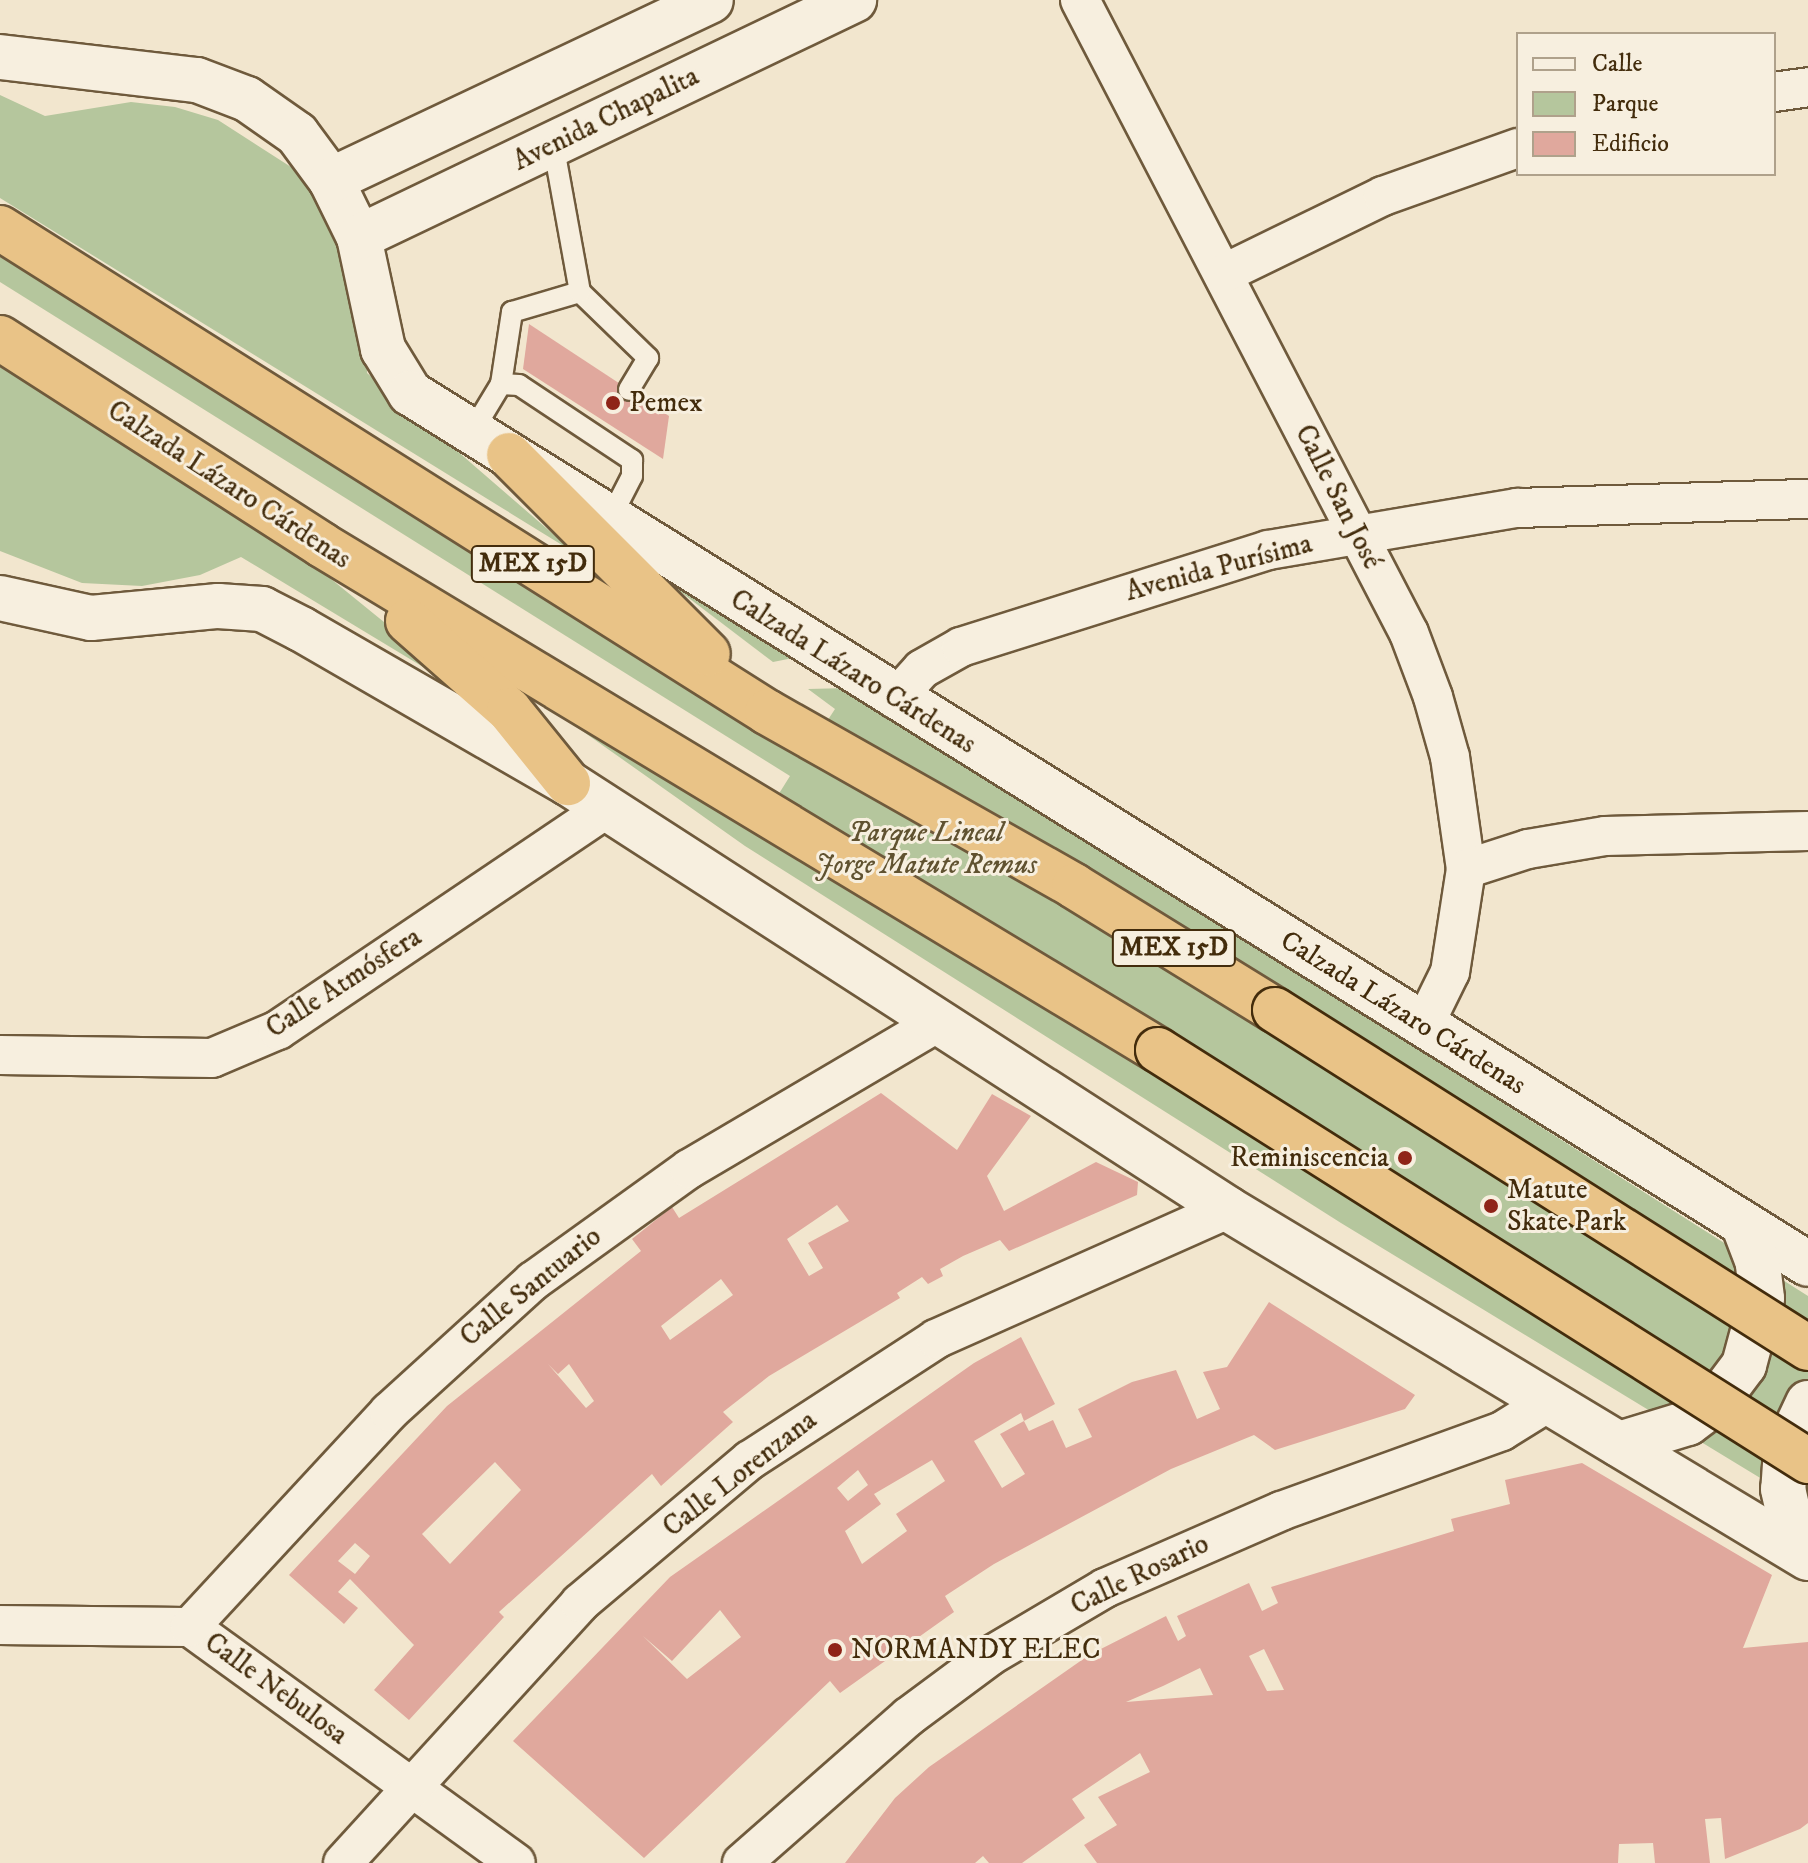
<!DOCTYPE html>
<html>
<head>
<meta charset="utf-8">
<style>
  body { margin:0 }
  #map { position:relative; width:1808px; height:1863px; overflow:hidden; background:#f2e6ce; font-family:"IM FELL DW Pica",serif }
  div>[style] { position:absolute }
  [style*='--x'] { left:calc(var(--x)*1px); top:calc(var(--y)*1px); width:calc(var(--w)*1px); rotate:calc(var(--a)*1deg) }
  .green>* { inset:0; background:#b5c69d }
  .building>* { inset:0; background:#e0a89d }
  .roads { filter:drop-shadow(2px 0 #6f5a3c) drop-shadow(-2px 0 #6f5a3c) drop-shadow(0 2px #6f5a3c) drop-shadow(0 -2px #6f5a3c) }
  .service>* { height:20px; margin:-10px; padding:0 10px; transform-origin:10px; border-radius:10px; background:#f7efdf }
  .minor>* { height:38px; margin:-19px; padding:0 19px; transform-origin:19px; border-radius:19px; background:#f7efdf }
  .tertiary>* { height:44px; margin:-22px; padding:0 22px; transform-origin:22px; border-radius:22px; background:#f7efdf }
  .motorway>* { height:44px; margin:-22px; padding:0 22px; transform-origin:22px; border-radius:22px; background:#e9c387 }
  .bridges { filter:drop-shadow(2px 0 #432c0c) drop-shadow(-2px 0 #432c0c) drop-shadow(0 2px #432c0c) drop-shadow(0 -2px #432c0c) }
  .motorway-bridge>* { height:44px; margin:-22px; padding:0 22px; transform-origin:22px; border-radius:22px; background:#e9c387 }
  .dots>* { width:22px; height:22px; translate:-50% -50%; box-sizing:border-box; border:4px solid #f7efdf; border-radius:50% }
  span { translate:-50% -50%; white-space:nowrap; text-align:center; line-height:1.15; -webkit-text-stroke:6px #f7efdf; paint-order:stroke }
  .shield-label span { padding:2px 6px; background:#f7efdf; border:2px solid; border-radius:6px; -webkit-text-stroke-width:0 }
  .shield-label { font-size:26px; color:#432c0c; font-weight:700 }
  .street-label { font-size:28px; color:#432c0c }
  .poi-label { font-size:28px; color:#432c0c }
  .left { translate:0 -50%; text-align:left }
  .right { translate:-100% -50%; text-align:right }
  .park-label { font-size:28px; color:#605230; font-style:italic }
  .legend { position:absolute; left:1516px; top:32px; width:260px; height:144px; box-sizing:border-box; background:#f7efdf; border:2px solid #afa18b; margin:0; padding:10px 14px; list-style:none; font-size:24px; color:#432c0c }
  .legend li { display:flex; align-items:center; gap:16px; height:40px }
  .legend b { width:40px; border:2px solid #afa18b }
</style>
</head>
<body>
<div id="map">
  <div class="green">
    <div style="clip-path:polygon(0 95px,45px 116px,131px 102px,175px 107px,218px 120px,291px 167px,331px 215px,368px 321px,367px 373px,575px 553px,0 198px)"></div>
    <div style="clip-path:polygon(0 253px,805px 755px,835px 709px,808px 689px,848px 688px,1808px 1296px,1808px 1507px,1341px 1223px,745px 846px,441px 631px,760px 824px,790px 776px,0 282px)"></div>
    <div style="clip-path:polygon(0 359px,288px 544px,486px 705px,241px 557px,200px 575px,142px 586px,82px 583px,0 551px)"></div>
    <div style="clip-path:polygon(623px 548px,798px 657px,773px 662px)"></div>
  </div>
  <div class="building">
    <div style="clip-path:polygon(529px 324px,669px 416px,663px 459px,523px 369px)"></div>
    <div style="clip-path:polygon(evenodd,881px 1093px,957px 1150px,992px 1094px,1031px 1116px,987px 1176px,1004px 1211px,1096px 1162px,1138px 1182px,1137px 1195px,1009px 1251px,1000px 1240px,963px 1256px,940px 1269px,943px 1276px,928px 1284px,922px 1277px,897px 1293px,900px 1298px,769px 1376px,723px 1412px,733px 1422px,661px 1486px,652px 1474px,499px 1612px,504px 1617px,409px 1720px,374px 1690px,414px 1645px,350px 1579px,338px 1592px,358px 1608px,344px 1624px,289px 1575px,447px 1406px,641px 1251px,632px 1239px,672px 1207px,679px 1218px,881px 1093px,837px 1205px,849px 1221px,808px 1243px,823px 1268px,809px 1276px,787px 1239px,837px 1205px,881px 1093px,721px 1279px,733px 1295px,670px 1340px,661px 1326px,721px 1279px,881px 1093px,548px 1364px,558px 1374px,569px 1364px,594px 1401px,586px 1408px,548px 1364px,881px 1093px,495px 1462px,521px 1490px,450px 1564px,422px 1534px,495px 1462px,881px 1093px,355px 1543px,370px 1556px,355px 1574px,338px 1561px,355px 1543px)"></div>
    <div style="clip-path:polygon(evenodd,1269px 1302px,1415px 1395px,1405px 1409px,1275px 1450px,1254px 1435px,1171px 1469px,994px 1564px,945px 1596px,954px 1612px,840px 1693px,830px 1681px,644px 1858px,513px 1741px,670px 1577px,974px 1363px,1021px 1337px,1055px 1404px,1024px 1421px,1021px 1413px,974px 1441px,1002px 1488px,1025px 1474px,1000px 1434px,1024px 1421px,1029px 1431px,1053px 1420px,1066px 1448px,1092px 1437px,1078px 1409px,1132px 1382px,1176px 1370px,1197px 1419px,1220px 1409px,1203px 1372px,1227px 1367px,1269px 1302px,932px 1460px,945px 1481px,896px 1514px,907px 1531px,862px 1564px,845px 1531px,881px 1504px,874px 1494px,932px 1460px,1269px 1302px,858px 1470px,868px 1485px,848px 1501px,837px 1488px,858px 1470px,1269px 1302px,720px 1610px,741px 1637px,687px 1679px,643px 1636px,672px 1661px,720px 1610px)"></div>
    <div style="clip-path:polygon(evenodd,1582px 1463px,1772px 1575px,1743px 1648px,1808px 1642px,1808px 1823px,1800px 1829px,1725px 1859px,1721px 1818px,1705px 1819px,1710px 1863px,1655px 1863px,1653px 1843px,1619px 1844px,1618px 1863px,1097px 1863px,1084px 1845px,1117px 1825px,1098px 1797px,1150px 1772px,1140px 1753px,1072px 1799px,1085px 1818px,1022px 1863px,989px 1863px,983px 1856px,975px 1863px,845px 1863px,895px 1798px,929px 1767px,1089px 1655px,1166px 1616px,1178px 1641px,1186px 1636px,1177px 1616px,1249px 1583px,1262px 1611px,1278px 1603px,1271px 1587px,1454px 1531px,1451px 1519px,1510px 1504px,1505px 1480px,1582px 1463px,1264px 1649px,1284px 1690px,1267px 1691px,1249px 1656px,1264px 1649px,1582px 1463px,1200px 1668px,1213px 1695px,1126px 1702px,1163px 1686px,1200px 1668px)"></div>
  </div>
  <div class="roads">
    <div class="service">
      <div style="--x:580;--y:292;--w:95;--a:44.1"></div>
      <div style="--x:648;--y:358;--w:37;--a:121"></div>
      <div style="--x:501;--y:384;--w:73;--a:-81.3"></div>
      <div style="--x:512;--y:312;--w:71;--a:-16.4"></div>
      <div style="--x:580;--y:292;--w:150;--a:-100.3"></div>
      <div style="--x:472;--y:432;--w:56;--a:-58.9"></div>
      <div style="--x:501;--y:384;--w:18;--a:3"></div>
      <div style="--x:519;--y:385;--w:136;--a:33.6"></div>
      <div style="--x:632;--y:460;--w:16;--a:90"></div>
      <div style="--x:632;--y:476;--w:48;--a:117.1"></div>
    </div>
    <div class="minor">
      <div style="--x:1080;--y:0;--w:713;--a:62.54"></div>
      <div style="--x:1409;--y:633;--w:68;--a:69.4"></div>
      <div style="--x:1433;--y:697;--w:62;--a:74.2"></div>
      <div style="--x:1450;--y:757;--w:113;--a:81.9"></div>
      <div style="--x:1466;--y:869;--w:104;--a:98.8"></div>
      <div style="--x:1450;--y:972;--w:59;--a:116.1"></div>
      <div style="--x:1774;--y:92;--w:34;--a:-8"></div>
      <div style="--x:1223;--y:274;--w:178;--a:-26"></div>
      <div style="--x:1383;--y:196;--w:143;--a:-19.6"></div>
      <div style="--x:895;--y:699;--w:40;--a:-48"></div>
      <div style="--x:922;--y:669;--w:45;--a:-29.4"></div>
      <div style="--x:961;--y:647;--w:322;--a:-17.5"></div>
      <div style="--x:1268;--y:550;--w:253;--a:-9.6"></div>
      <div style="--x:1517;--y:508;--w:291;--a:-1.8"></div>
      <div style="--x:1466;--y:869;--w:65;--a:-17.9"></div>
      <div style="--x:1528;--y:849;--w:78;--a:-9.6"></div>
      <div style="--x:1605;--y:836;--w:203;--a:-1.4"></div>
      <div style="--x:0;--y:1055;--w:212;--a:0.8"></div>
      <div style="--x:212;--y:1058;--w:72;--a:-23"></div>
      <div style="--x:278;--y:1030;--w:397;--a:-34"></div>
      <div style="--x:0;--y:1625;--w:190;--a:0.6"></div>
      <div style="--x:190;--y:1627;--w:402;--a:35.9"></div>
      <div style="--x:190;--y:1627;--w:293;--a:-47.2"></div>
      <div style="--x:389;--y:1412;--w:195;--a:-42.3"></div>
      <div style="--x:533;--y:1281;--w:192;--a:-35.7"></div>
      <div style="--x:689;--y:1169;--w:286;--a:-30.5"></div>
      <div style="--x:343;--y:1863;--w:352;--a:-47.6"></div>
      <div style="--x:580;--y:1603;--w:222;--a:-40.1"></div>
      <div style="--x:750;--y:1460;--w:222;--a:-33"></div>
      <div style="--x:936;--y:1339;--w:320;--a:-24"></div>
      <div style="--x:742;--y:1863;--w:221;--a:-41.3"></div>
      <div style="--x:908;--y:1717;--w:102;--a:-36.6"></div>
      <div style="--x:990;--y:1656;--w:134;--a:-30.6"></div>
      <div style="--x:1105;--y:1588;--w:192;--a:-23.6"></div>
      <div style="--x:1281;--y:1511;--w:235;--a:-19.9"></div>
      <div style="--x:1502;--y:1431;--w:57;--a:-32"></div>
    </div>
    <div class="tertiary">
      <div style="--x:0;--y:57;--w:198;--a:6.7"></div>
      <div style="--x:197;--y:80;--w:53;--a:20.8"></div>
      <div style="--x:247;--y:99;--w:61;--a:35"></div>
      <div style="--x:297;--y:134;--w:57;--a:53.5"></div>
      <div style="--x:331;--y:180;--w:64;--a:63.8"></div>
      <div style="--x:359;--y:237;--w:115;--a:77.9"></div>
      <div style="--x:383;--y:349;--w:52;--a:58.5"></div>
      <div style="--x:410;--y:393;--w:1647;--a:31.92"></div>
      <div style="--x:331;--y:180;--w:420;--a:-25.3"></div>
      <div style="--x:359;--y:237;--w:549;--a:-25.58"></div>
      <div style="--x:0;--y:598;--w:93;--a:12.4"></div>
      <div style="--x:91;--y:618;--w:128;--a:-5.4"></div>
      <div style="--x:218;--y:606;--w:44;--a:3.9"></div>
      <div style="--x:262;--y:609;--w:44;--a:27.1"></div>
      <div style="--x:301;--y:629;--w:308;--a:30"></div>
      <div style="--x:568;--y:783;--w:786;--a:32.84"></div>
      <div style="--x:1228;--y:1209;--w:677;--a:31.04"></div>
      <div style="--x:1808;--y:1403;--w:52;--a:115.1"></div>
      <div style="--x:1786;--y:1450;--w:39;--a:94"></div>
      <div style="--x:1783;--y:1489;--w:39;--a:77"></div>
      <div style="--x:1792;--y:1527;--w:31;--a:58"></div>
      <div style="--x:1619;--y:1444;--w:72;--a:-16.9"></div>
      <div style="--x:1688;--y:1423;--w:36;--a:-37"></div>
      <div style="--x:1717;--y:1401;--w:45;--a:-53.1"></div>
      <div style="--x:1744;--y:1365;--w:69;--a:-75"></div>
      <div style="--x:1762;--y:1298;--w:38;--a:-97"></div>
      <div style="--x:1757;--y:1260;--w:39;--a:-111"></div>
    </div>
    <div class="motorway">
      <div style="--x:0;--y:228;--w:907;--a:32.25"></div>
      <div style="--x:767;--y:712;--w:353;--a:29.5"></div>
      <div style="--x:1074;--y:886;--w:236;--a:31.7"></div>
      <div style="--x:0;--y:338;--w:383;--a:32.7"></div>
      <div style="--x:322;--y:545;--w:977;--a:31.13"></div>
      <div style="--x:509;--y:455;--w:281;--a:45"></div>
      <div style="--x:408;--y:621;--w:135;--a:41.4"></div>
      <div style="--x:509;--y:710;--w:94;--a:51.1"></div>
    </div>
  </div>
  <div class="bridges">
    <div class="motorway-bridge">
      <div style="--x:1275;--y:1010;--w:631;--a:32.38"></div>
      <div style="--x:1158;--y:1050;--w:769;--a:32.31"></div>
    </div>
  </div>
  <div class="dots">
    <div style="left:613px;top:403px;background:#8f2418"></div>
    <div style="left:1405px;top:1158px;background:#8f2418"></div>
    <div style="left:1491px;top:1206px;background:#8f2418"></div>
    <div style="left:835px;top:1650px;background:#8f2418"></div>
  </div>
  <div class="shield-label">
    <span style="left:533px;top:564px">MEX 15D</span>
    <span style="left:1174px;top:948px">MEX 15D</span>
  </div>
  <div class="street-label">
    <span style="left:606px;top:119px;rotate:-26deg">Avenida Chapalita</span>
    <span style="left:229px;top:485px;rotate:33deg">Calzada Lázaro Cárdenas</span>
    <span style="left:1338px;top:497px;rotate:63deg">Calle San José</span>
    <span style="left:1219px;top:568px;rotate:-15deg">Avenida Purísima</span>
    <span style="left:853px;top:672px;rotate:32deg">Calzada Lázaro Cárdenas</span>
    <span style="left:344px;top:983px;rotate:-33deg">Calle Atmósfera</span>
    <span style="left:1403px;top:1013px;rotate:32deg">Calzada Lázaro Cárdenas</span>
    <span style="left:531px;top:1287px;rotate:-39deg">Calle Santuario</span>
    <span style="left:740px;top:1474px;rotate:-38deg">Calle Lorenzana</span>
    <span style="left:1140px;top:1575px;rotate:-26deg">Calle Rosario</span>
    <span style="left:276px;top:1689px;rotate:36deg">Calle Nebulosa</span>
  </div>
  <div class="poi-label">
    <span class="left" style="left:629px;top:403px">Pemex</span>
    <span class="right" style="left:1389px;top:1158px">Reminiscencia</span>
    <span class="left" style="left:1507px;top:1206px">Matute<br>Skate Park</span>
    <span class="left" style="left:851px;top:1650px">NORMANDY ELEC</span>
  </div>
  <div class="park-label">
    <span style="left:926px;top:849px">Parque Lineal<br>Jorge Matute Remus</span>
  </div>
  <ul class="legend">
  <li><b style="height:10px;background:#f7efdf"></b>Calle</li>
  <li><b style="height:22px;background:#b5c69d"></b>Parque</li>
  <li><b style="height:22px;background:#e0a89d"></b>Edificio</li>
  </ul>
</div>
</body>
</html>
